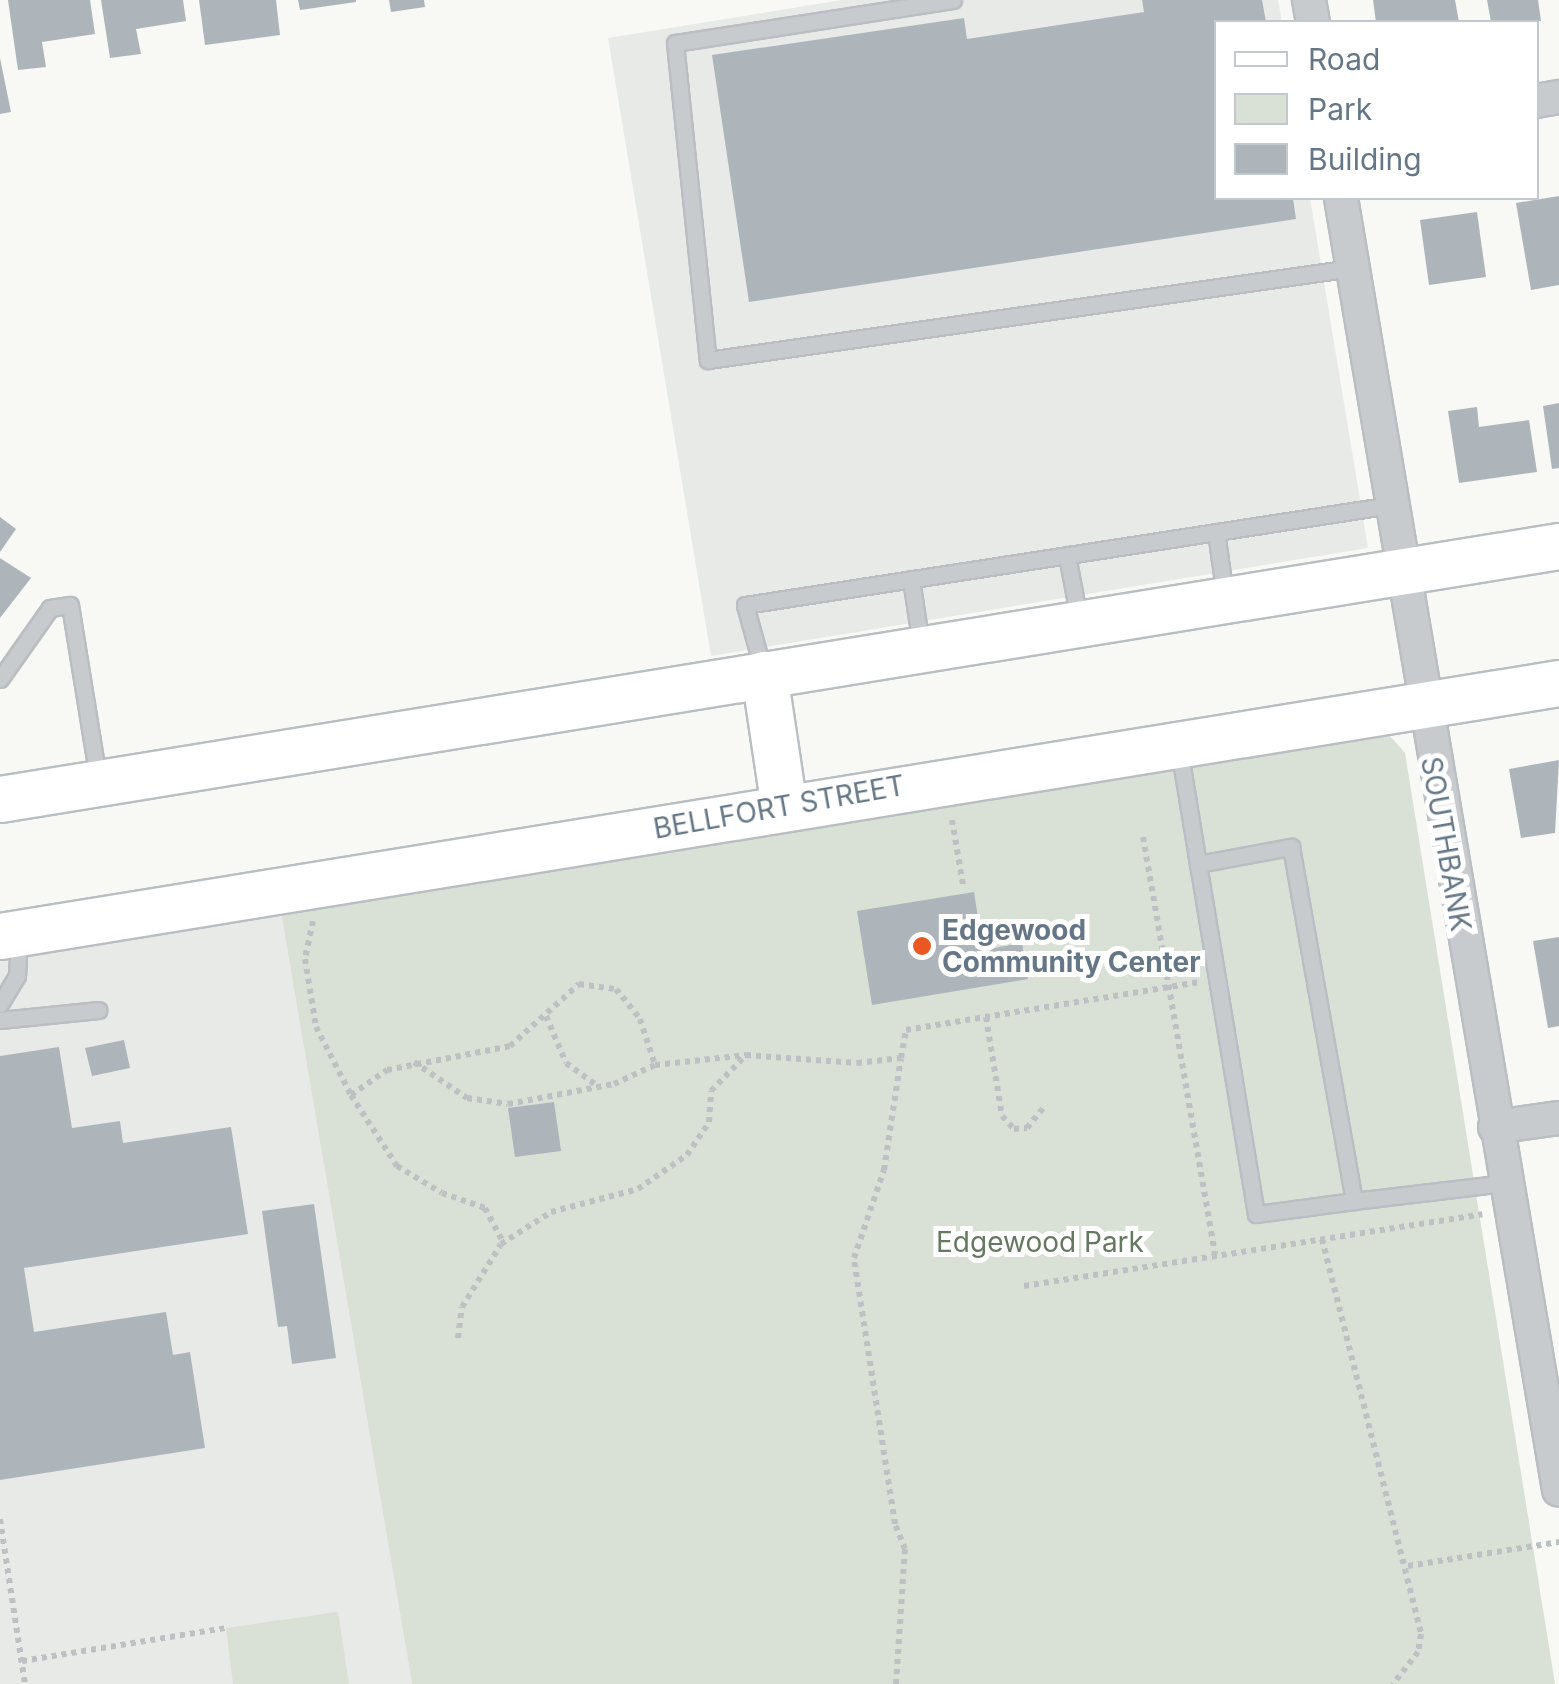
<!DOCTYPE html>
<html>
<head>
<meta charset="utf-8">
<style>
  body { margin:0 }
  #map { position:relative; width:1559px; height:1684px; overflow:hidden; background:#f8f8f5; font-family:Inter,sans-serif }
  div>[style] { position:absolute }
  [style*='--x'] { left:calc(var(--x)*1px); top:calc(var(--y)*1px); width:calc(var(--w)*1px); rotate:calc(var(--a)*1deg) }
  .built>* { inset:0; background:#e8eae8 }
  .green>* { inset:0; background:#d9e0d5 }
  .building>* { inset:0; background:#adb5bb }
  .path>* { height:6px; margin-top:-3px; transform-origin:0; background:repeating-linear-gradient(90deg,#bec1c3 0 5px,transparent 0 10px) }
  .roads { filter:drop-shadow(2px 0 #b9bec3) drop-shadow(-2px 0 #b9bec3) drop-shadow(0 2px #b9bec3) drop-shadow(0 -2px #b9bec3) }
  .lane>* { height:15px; margin:-7.5px; padding:0 7.5px; transform-origin:7.5px; border-radius:7.5px; background:#c7cbce }
  .street>* { height:32px; margin:-16px; padding:0 16px; transform-origin:16px; border-radius:16px; background:#c7cbce }
  .secondary>* { height:45px; margin:-22.5px; padding:0 22.5px; transform-origin:22.5px; border-radius:22.5px; background:#fff }
  .dots>* { width:28px; height:28px; translate:-50% -50%; box-sizing:border-box; border:5px solid #fff; border-radius:50% }
  span { translate:-50% -50%; white-space:nowrap; text-align:center; line-height:1.15; -webkit-text-stroke:10px #fff; paint-order:stroke }
  .street-label { font-size:28px; color:#657787 }
  .poi-label { font-size:28px; color:#657787; font-weight:700 }
  .left { translate:0 -50%; text-align:left }
  .park-label { font-size:28px; color:#657961 }
  .legend { position:absolute; left:1214px; top:20px; width:325px; height:180px; box-sizing:border-box; background:#fff; border:2px solid #c1c9cf; margin:0; padding:12px 18px; list-style:none; font-size:30px; color:#657787 }
  .legend li { display:flex; align-items:center; gap:20px; height:50px }
  .legend b { width:50px; border:2px solid #c1c9cf }
</style>
</head>
<body>
<div id="map">
  <div class="built">
    <div style="clip-path:polygon(842px 0,1278px 0,1282px 22px,1216px 22px,1216px 198px,1310px 198px,1368px 548px,711px 656px,608px 38px)"></div>
    <div style="clip-path:polygon(280px 906px,412px 1684px,0 1684px,0 953px)"></div>
  </div>
  <div class="green">
    <div style="clip-path:polygon(1390px 736px,1405px 753px,1555px 1684px,412px 1684px,280px 906px)"></div>
    <div style="clip-path:polygon(338px 1612px,349px 1684px,233px 1684px,226px 1628px)"></div>
  </div>
  <div class="building">
    <div style="clip-path:polygon(8px 0,90px 0,95px 34px,42px 42px,46px 67px,18px 70px)"></div>
    <div style="clip-path:polygon(101px 0,183px 0,186px 21px,136px 29px,141px 54px,110px 58px)"></div>
    <div style="clip-path:polygon(199px 0,276px 0,280px 35px,205px 45px)"></div>
    <div style="clip-path:polygon(298px 0,356px 0,356px 2px,300px 10px)"></div>
    <div style="clip-path:polygon(389px 0,424px 0,425px 7px,391px 12px)"></div>
    <div style="clip-path:polygon(1142px 0,1262px 0,1266px 22px,1216px 22px,1216px 198px,1293px 198px,1296px 219px,749px 302px,712px 55px,964px 18px,967px 39px,1144px 12px)"></div>
    <div style="clip-path:polygon(1373px 0,1455px 0,1459px 22px,1376px 22px)"></div>
    <div style="clip-path:polygon(1487px 0,1538px 0,1541px 21px,1491px 22px)"></div>
    <div style="clip-path:polygon(0 58px,11px 112px,0 114px)"></div>
    <div style="clip-path:polygon(1559px 196px,1559px 285px,1531px 290px,1516px 203px)"></div>
    <div style="clip-path:polygon(1477px 212px,1486px 277px,1429px 285px,1420px 220px)"></div>
    <div style="clip-path:polygon(1559px 403px,1559px 468px,1552px 469px,1543px 406px)"></div>
    <div style="clip-path:polygon(1477px 407px,1479px 427px,1529px 420px,1537px 472px,1459px 483px,1448px 411px)"></div>
    <div style="clip-path:polygon(0 517px,16px 529px,0 552px)"></div>
    <div style="clip-path:polygon(0 558px,31px 578px,0 618px)"></div>
    <div style="clip-path:polygon(1559px 760px,1555px 833px,1521px 838px,1509px 769px)"></div>
    <div style="clip-path:polygon(974px 892px,983px 950px,1022px 943px,1028px 979px,872px 1005px,857px 911px)"></div>
    <div style="clip-path:polygon(1559px 937px,1559px 1026px,1548px 1028px,1533px 941px)"></div>
    <div style="clip-path:polygon(124px 1040px,130px 1068px,92px 1076px,85px 1048px)"></div>
    <div style="clip-path:polygon(59px 1047px,72px 1128px,120px 1121px,123px 1143px,231px 1127px,248px 1234px,24px 1268px,34px 1332px,166px 1312px,173px 1355px,190px 1352px,205px 1448px,0 1480px,0 1056px)"></div>
    <div style="clip-path:polygon(554px 1102px,561px 1151px,515px 1157px,508px 1108px)"></div>
    <div style="clip-path:polygon(314px 1204px,336px 1358px,292px 1364px,287px 1326px,278px 1327px,262px 1211px)"></div>
  </div>
  <div class="path">
    <div style="--x:952;--y:820;--w:66;--a:80.4"></div>
    <div style="--x:1143;--y:837;--w:424;--a:80.2"></div>
    <div style="--x:313;--y:921;--w:39;--a:102"></div>
    <div style="--x:305;--y:959;--w:69;--a:80.8"></div>
    <div style="--x:316;--y:1027;--w:76;--a:62.8"></div>
    <div style="--x:351;--y:1095;--w:44;--a:-34.8"></div>
    <div style="--x:387;--y:1070;--w:125;--a:-11"></div>
    <div style="--x:510;--y:1046;--w:93;--a:-41.9"></div>
    <div style="--x:579;--y:984;--w:37;--a:8"></div>
    <div style="--x:616;--y:989;--w:38;--a:51"></div>
    <div style="--x:640;--y:1019;--w:48;--a:71.9"></div>
    <div style="--x:655;--y:1065;--w:92;--a:-6.3"></div>
    <div style="--x:746;--y:1055;--w:111;--a:4.1"></div>
    <div style="--x:857;--y:1063;--w:44;--a:-6.5"></div>
    <div style="--x:901;--y:1058;--w:28;--a:-80"></div>
    <div style="--x:906;--y:1030;--w:296;--a:-9.3"></div>
    <div style="--x:546;--y:1016;--w:51;--a:66.9"></div>
    <div style="--x:566;--y:1063;--w:41;--a:36"></div>
    <div style="--x:986;--y:1017;--w:100;--a:80.8"></div>
    <div style="--x:1002;--y:1116;--w:18;--a:47"></div>
    <div style="--x:1014;--y:1129;--w:13;--a:-4"></div>
    <div style="--x:1027;--y:1128;--w:27;--a:-51"></div>
    <div style="--x:414;--y:1062;--w:64;--a:34.2"></div>
    <div style="--x:467;--y:1098;--w:41;--a:8.3"></div>
    <div style="--x:508;--y:1104;--w:108;--a:-10.7"></div>
    <div style="--x:614;--y:1084;--w:45;--a:-24.9"></div>
    <div style="--x:351;--y:1095;--w:85;--a:57.1"></div>
    <div style="--x:397;--y:1166;--w:52;--a:31"></div>
    <div style="--x:442;--y:1193;--w:46;--a:19.2"></div>
    <div style="--x:485;--y:1208;--w:38;--a:62"></div>
    <div style="--x:1322;--y:1239;--w:407;--a:75.9"></div>
    <div style="--x:1421;--y:1634;--w:18;--a:99"></div>
    <div style="--x:1418;--y:1652;--w:41;--a:128"></div>
    <div style="--x:1024;--y:1286;--w:464;--a:-8.9"></div>
    <div style="--x:458;--y:1338;--w:31;--a:-83"></div>
    <div style="--x:462;--y:1307;--w:74;--a:-58.2"></div>
    <div style="--x:501;--y:1244;--w:59;--a:-32.6"></div>
    <div style="--x:551;--y:1212;--w:90;--a:-14.8"></div>
    <div style="--x:638;--y:1189;--w:60;--a:-34.8"></div>
    <div style="--x:687;--y:1155;--w:40;--a:-56"></div>
    <div style="--x:709;--y:1122;--w:31;--a:-86"></div>
    <div style="--x:711;--y:1091;--w:49;--a:-45.8"></div>
    <div style="--x:0;--y:1519;--w:167;--a:81.4"></div>
    <div style="--x:1408;--y:1566;--w:153;--a:-9"></div>
    <div style="--x:22;--y:1661;--w:207;--a:-9.2"></div>
    <div style="--x:896;--y:1684;--w:135;--a:-86.2"></div>
    <div style="--x:905;--y:1549;--w:27;--a:-112"></div>
    <div style="--x:895;--y:1524;--w:269;--a:-98.8"></div>
    <div style="--x:854;--y:1258;--w:93;--a:-71.2"></div>
    <div style="--x:884;--y:1170;--w:113;--a:-81.4"></div>
  </div>
  <div class="roads">
    <div class="lane">
      <div style="--x:953;--y:0;--w:281;--a:171.2"></div>
      <div style="--x:675;--y:43;--w:319;--a:84.1"></div>
      <div style="--x:708;--y:360;--w:651;--a:-8.13"></div>
      <div style="--x:1216;--y:532;--w:65;--a:82"></div>
      <div style="--x:1067;--y:555;--w:65;--a:79.4"></div>
      <div style="--x:911;--y:579;--w:67;--a:81.4"></div>
      <div style="--x:763;--y:670;--w:67;--a:-105.5"></div>
      <div style="--x:745;--y:605;--w:654;--a:-8.8"></div>
      <div style="--x:0;--y:679;--w:87;--a:-54.8"></div>
      <div style="--x:50;--y:608;--w:20;--a:-9"></div>
      <div style="--x:70;--y:605;--w:175;--a:80.8"></div>
      <div style="--x:1179;--y:748;--w:118;--a:80.7"></div>
      <div style="--x:1291;--y:847;--w:360;--a:79.9"></div>
      <div style="--x:1354;--y:1201;--w:99;--a:172.4"></div>
      <div style="--x:1256;--y:1214;--w:355;--a:-99.4"></div>
      <div style="--x:1198;--y:864;--w:95;--a:-10.4"></div>
      <div style="--x:0;--y:1004;--w:33;--a:-59"></div>
      <div style="--x:17;--y:976;--w:38;--a:-87"></div>
      <div style="--x:0;--y:1020;--w:99;--a:-5.8"></div>
      <div style="--x:1354;--y:1201;--w:153;--a:-6.8"></div>
    </div>
    <div class="street">
      <div style="--x:1309;--y:0;--w:22;--a:80"></div>
      <div style="--x:1536;--y:101;--w:23;--a:-10"></div>
      <div style="--x:1341;--y:198;--w:1310;--a:80.42"></div>
      <div style="--x:1495;--y:1127;--w:65;--a:-8"></div>
    </div>
    <div class="secondary">
      <div style="--x:764;--y:674;--w:135;--a:81.5"></div>
      <div style="--x:0;--y:799;--w:1579;--a:-9.22"></div>
      <div style="--x:0;--y:936;--w:1579;--a:-9.22"></div>
    </div>
  </div>
  <div class="dots">
    <div style="left:922px;top:946px;background:#eb5721"></div>
  </div>
  <div class="street-label">
    <span style="left:779px;top:807px;rotate:-10deg">BELLFORT STREET</span>
    <span style="left:1446px;top:844px;rotate:80deg">SOUTHBANK</span>
  </div>
  <div class="poi-label">
    <span class="left" style="left:942px;top:946px">Edgewood<br>Community Center</span>
  </div>
  <div class="park-label">
    <span style="left:1040px;top:1242px">Edgewood Park</span>
  </div>
  <ul class="legend">
  <li><b style="height:12px;background:#fff"></b>Road</li>
  <li><b style="height:28px;background:#d9e0d5"></b>Park</li>
  <li><b style="height:28px;background:#adb5bb"></b>Building</li>
  </ul>
</div>
</body>
</html>
